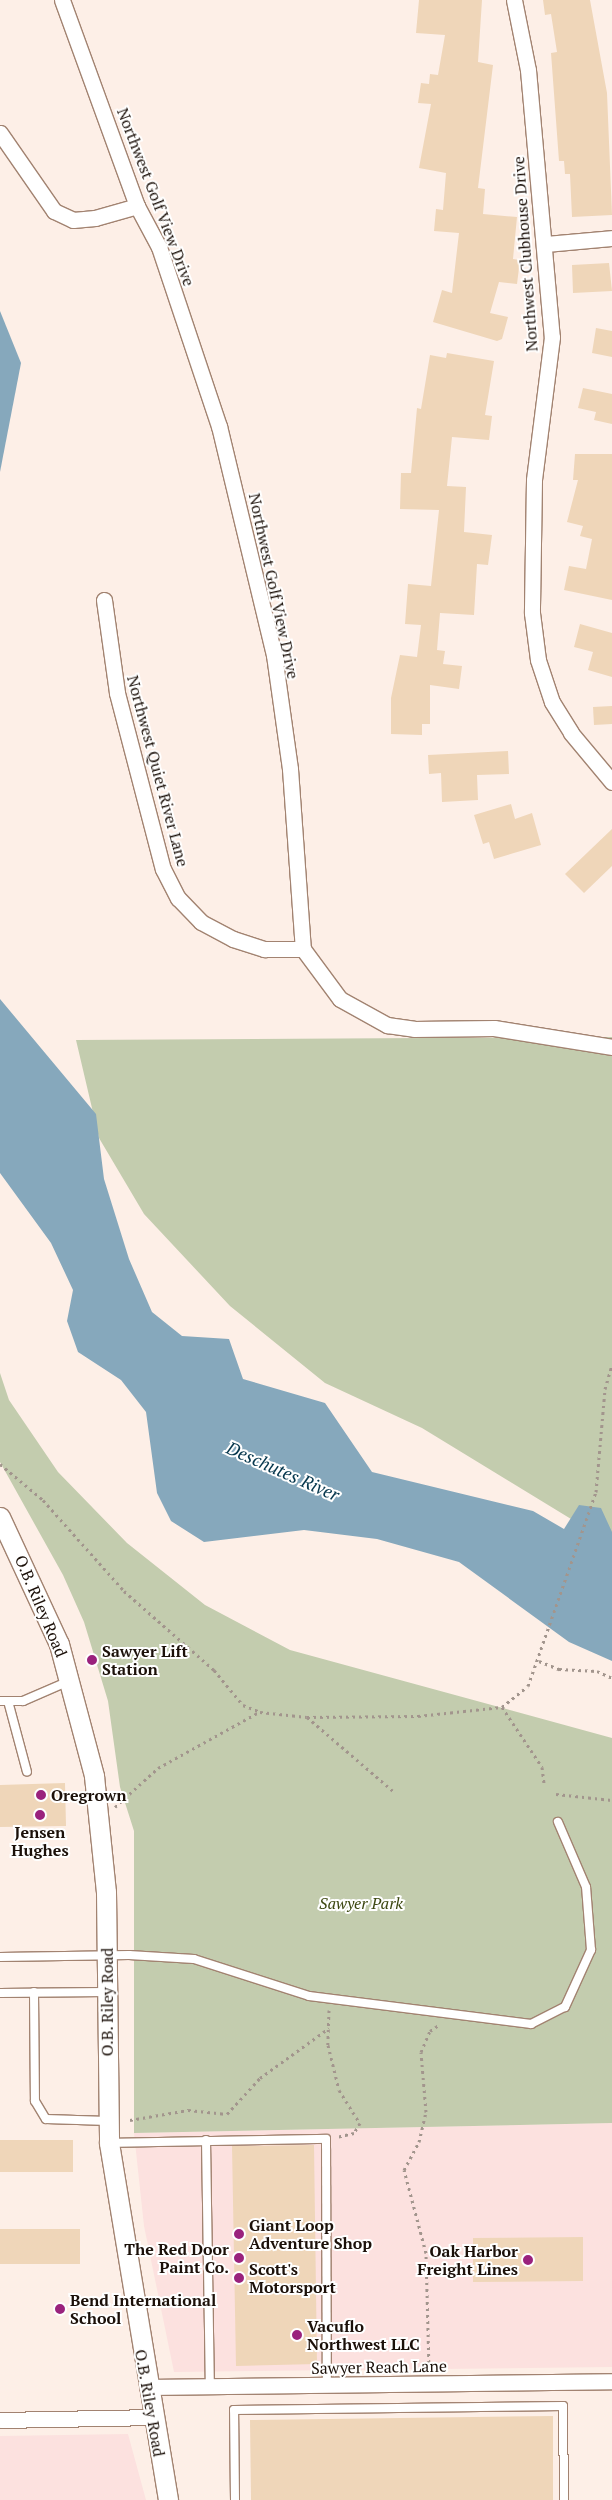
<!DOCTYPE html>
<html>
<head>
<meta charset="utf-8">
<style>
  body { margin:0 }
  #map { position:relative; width:612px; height:2500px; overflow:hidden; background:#fdefe7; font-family:"PT Serif",serif }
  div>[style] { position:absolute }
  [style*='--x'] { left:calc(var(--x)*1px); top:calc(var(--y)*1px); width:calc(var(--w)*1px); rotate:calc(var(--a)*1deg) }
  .industrial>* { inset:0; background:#fce1df }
  .green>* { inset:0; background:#c3ccae }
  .water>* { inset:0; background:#86a8bc }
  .building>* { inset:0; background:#efd6b9 }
  .path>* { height:3px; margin-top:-1.5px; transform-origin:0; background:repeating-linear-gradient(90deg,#a2958d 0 2.5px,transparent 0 6.5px) }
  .roads { filter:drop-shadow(1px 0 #a28371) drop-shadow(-1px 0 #a28371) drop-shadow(0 1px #a28371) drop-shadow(0 -1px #a28371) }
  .service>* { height:8px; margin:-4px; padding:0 4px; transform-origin:4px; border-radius:4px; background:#fff }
  .minor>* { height:15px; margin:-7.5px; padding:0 7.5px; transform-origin:7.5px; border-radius:7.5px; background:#fff }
  .tertiary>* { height:19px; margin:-9.5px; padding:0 9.5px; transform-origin:9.5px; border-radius:9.5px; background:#fff }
  .dots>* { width:14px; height:14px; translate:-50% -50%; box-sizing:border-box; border:2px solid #fff; border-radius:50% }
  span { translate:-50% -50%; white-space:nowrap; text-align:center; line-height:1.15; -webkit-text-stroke:4px #fff; paint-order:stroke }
  .street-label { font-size:16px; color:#1b1009 }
  .poi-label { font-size:16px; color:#1b1009; font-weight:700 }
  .left { translate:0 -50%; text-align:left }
  .right { translate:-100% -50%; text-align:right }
  .park-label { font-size:16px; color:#3d4811; font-style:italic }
  .water-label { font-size:18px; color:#07384e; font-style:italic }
</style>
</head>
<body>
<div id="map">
  <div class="industrial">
    <div style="clip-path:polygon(612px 2123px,612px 2367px,174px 2372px,144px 2226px,134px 2133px)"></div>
    <div style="clip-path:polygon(128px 2434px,146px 2500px,0 2500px,0 2436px)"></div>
  </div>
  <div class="green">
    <div style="clip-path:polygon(612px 1037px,612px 1544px,422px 1428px,325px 1383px,230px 1306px,144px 1214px,99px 1138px,76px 1040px)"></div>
    <div style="clip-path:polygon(0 1373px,9px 1400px,58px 1472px,127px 1543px,205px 1605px,290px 1650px,612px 1738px,612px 2123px,134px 2133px,134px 1831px,120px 1787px,108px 1701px,84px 1622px,63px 1575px,0 1462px)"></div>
  </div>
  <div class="water">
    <div style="clip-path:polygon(0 311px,21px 363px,0 472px)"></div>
    <div style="clip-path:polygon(0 999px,96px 1114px,104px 1179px,129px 1259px,152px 1312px,182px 1336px,229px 1339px,243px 1379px,325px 1403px,372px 1472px,533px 1511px,564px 1529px,579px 1505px,601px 1508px,612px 1532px,612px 1661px,569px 1642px,459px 1562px,377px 1539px,304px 1530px,204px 1542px,171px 1521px,157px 1493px,146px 1412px,121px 1380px,78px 1352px,67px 1321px,73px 1290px,51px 1243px,0 1173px)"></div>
  </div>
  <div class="building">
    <div style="clip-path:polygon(419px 0,482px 0,478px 62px,493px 65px,478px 188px,485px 189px,483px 214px,517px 217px,513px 259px,520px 260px,517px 284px,499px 282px,490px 313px,508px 317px,502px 339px,497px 341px,433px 322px,442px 290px,452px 293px,459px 233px,434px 231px,436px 209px,443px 210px,446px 173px,419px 168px,431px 104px,418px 103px,421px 83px,429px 84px,430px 74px,438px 75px,445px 35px,416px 33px)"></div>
    <div style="clip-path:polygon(543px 0,590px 0,607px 93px,612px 215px,572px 217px,570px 174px,565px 174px,564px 161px,559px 161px,551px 53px,557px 52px,551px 14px,545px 15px)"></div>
    <div style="clip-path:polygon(609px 263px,612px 291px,573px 293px,572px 265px)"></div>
    <div style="clip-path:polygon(596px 328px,612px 331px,612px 357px,592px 353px)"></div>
    <div style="clip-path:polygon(447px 353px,494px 361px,485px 415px,492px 416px,489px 440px,452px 437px,447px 486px,466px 487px,464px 532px,492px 535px,488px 565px,477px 564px,474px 615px,440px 613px,437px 650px,445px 651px,443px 664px,462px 666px,459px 689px,430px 685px,430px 724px,422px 724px,422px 735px,391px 734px,391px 698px,400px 655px,417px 657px,421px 625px,405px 624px,408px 584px,431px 586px,439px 510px,400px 509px,401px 473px,411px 473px,417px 408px,421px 409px,430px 355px,446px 358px)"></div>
    <div style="clip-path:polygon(583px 388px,612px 394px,612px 424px,594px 420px,596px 412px,578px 408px)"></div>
    <div style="clip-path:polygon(575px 454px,612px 454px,612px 600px,564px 590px,569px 566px,586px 569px,592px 539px,580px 536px,583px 526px,567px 522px,578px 480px,573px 480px)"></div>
    <div style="clip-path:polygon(580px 624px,612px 633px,612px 677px,588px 670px,593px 652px,574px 647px)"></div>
    <div style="clip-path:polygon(612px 706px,612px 724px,594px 725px,593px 707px)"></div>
    <div style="clip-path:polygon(508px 751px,509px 774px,477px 775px,478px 800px,442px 802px,441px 773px,429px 774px,428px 755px)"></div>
    <div style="clip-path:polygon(511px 804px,515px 819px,532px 813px,541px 845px,494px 859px,489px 842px,483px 844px,474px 815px)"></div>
    <div style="clip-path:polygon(612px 829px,612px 866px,584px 893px,565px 874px)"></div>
    <div style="clip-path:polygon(65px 1783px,66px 1826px,0 1827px,0 1785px)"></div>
    <div style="clip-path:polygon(0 2140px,73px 2140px,73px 2172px,0 2172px)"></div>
    <div style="clip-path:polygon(314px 2145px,317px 2364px,236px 2366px,232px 2146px)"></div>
    <div style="clip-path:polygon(0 2229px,80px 2229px,80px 2264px,0 2264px)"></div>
    <div style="clip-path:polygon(583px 2237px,583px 2281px,473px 2282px,473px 2238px)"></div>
    <div style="clip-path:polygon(553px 2416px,553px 2500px,251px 2500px,250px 2420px)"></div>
  </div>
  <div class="path">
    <div style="--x:0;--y:1464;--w:56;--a:39.9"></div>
    <div style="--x:43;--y:1500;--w:122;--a:48.3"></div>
    <div style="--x:124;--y:1591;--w:120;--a:41.3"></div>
    <div style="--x:214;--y:1670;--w:45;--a:50.4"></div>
    <div style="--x:243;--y:1705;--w:18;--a:22"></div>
    <div style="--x:260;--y:1712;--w:47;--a:6.1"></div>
    <div style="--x:307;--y:1717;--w:113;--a:40.7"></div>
    <div style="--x:539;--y:1661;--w:22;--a:22"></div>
    <div style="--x:559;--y:1669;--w:38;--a:3"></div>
    <div style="--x:597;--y:1671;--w:17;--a:25"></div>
    <div style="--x:502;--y:1707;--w:72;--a:56.3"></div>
    <div style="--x:542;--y:1767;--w:16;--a:83"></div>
    <div style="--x:307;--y:1717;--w:111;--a:-0.5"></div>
    <div style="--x:418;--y:1716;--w:84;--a:-6.1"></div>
    <div style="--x:502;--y:1707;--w:33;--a:-39"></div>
    <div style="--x:528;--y:1686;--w:206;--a:-70.7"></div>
    <div style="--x:596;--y:1492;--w:103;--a:-85"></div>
    <div style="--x:605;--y:1389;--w:25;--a:-74"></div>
    <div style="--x:556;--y:1794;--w:56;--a:6.1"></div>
    <div style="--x:115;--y:1807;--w:58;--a:-42.2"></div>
    <div style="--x:158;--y:1768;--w:115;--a:-29"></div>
    <div style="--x:329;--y:2010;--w:35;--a:92"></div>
    <div style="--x:328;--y:2045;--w:46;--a:76.3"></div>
    <div style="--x:339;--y:2090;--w:39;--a:58"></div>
    <div style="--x:360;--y:2123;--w:12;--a:121"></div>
    <div style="--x:354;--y:2133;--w:18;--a:167"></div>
    <div style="--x:130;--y:2120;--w:59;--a:-9.8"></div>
    <div style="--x:188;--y:2110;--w:39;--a:6"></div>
    <div style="--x:227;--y:2114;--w:49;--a:-47.5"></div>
    <div style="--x:260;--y:2078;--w:85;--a:-35.9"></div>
    <div style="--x:429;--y:2369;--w:116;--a:-91.5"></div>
    <div style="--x:426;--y:2253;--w:86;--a:-104.8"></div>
    <div style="--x:404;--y:2170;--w:32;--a:-62"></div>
    <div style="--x:419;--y:2142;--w:31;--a:-77"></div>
    <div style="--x:426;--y:2112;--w:60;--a:-94.8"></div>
    <div style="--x:421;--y:2052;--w:23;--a:-67"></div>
    <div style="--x:430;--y:2031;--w:11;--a:-34"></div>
  </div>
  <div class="roads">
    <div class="service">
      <div style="--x:0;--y:1701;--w:23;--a:0"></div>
      <div style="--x:23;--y:1701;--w:50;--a:-23.5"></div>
      <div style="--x:8;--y:1701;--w:73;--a:75"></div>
      <div style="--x:0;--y:1957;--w:129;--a:-0.9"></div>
      <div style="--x:129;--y:1955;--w:65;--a:3.5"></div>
      <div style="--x:194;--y:1959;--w:121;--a:17.8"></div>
      <div style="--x:309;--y:1996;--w:224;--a:7.2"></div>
      <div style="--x:531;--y:2024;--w:38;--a:-27"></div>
      <div style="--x:565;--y:2007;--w:63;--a:-65.5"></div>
      <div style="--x:591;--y:1950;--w:63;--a:-94.5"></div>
      <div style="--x:586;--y:1887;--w:71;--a:-113.3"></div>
      <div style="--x:34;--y:1992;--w:109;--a:89.5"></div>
      <div style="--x:35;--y:2101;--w:21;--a:59"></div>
      <div style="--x:46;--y:2119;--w:62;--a:1.8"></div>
      <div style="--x:0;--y:1993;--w:106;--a:-0.5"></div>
      <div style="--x:206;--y:2140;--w:246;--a:89.1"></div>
      <div style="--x:109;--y:2143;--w:217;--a:-1.1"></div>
      <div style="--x:326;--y:2139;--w:246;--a:89.8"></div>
      <div style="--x:235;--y:2500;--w:90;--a:-90.6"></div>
      <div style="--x:234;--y:2410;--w:329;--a:-0.7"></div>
      <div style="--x:563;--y:2406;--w:94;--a:89.4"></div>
    </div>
    <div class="minor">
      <div style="--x:62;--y:0;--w:219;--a:70"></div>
      <div style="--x:137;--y:206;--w:47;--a:61.8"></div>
      <div style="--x:159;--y:247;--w:189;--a:71.5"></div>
      <div style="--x:219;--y:426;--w:236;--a:76.5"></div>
      <div style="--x:274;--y:655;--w:115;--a:82"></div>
      <div style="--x:290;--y:769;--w:180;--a:85.9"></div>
      <div style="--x:303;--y:949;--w:62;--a:53.5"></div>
      <div style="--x:340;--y:999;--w:54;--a:29"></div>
      <div style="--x:387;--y:1025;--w:27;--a:8"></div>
      <div style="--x:414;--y:1029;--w:80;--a:-0.7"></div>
      <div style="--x:494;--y:1028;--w:120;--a:9.1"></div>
      <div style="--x:514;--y:0;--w:71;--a:78.7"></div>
      <div style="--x:528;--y:70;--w:268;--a:84.9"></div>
      <div style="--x:552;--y:337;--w:144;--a:97.2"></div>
      <div style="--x:534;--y:480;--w:133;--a:90.9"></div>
      <div style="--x:532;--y:613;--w:47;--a:82.7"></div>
      <div style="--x:538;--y:660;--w:44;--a:71.6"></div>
      <div style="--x:552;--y:702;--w:36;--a:58"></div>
      <div style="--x:571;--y:733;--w:64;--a:50.1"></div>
      <div style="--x:0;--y:133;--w:95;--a:55.3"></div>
      <div style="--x:54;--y:211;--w:21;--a:25"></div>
      <div style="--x:73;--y:220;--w:22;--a:-5"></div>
      <div style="--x:95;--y:218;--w:44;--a:-15.9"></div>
      <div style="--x:545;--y:244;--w:67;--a:-5.1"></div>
      <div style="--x:104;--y:600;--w:94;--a:82"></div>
      <div style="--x:117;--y:693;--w:182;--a:75.4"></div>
      <div style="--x:163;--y:869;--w:33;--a:63"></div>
      <div style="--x:178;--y:898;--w:33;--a:46"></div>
      <div style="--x:201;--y:922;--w:36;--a:28"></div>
      <div style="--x:233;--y:939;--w:33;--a:18"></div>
      <div style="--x:264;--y:949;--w:39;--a:0"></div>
      <div style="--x:147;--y:2387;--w:465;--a:-0.7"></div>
      <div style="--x:0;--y:2420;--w:153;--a:-1.1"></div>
    </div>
    <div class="tertiary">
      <div style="--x:0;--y:1517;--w:140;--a:65.1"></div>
      <div style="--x:59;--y:1644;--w:137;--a:75.1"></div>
      <div style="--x:94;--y:1776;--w:117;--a:84.1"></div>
      <div style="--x:106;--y:1892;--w:251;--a:89.3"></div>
      <div style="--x:109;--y:2143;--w:362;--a:80.6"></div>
    </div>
  </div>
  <div class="dots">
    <div style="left:92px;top:1660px;background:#9a227d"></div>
    <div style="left:41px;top:1795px;background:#9a227d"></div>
    <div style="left:40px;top:1815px;background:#9a227d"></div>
    <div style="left:239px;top:2234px;background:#9a227d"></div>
    <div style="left:239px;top:2258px;background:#9a227d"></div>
    <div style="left:528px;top:2260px;background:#9a227d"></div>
    <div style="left:239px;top:2278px;background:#9a227d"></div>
    <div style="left:60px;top:2309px;background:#9a227d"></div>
    <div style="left:297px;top:2335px;background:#9a227d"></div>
  </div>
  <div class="street-label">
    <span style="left:156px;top:197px;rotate:69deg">Northwest Golf View Drive</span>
    <span style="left:525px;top:254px;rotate:-94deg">Northwest Clubhouse Drive</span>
    <span style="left:274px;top:586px;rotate:78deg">Northwest Golf View Drive</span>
    <span style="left:158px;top:771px;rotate:75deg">Northwest Quiet River Lane</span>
    <span style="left:41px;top:1606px;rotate:67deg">O.B. Riley Road</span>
    <span style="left:107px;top:2002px;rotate:-90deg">O.B. Riley Road</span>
    <span style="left:379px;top:2367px;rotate:-1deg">Sawyer Reach Lane</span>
    <span style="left:150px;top:2403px;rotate:80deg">O.B. Riley Road</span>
  </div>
  <div class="poi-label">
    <span class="left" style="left:102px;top:1660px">Sawyer Lift<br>Station</span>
    <span class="left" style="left:51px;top:1795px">Oregrown</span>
    <span style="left:40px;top:1841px">Jensen<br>Hughes</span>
    <span class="left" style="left:249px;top:2234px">Giant Loop<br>Adventure Shop</span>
    <span class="right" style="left:229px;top:2258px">The Red Door<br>Paint Co.</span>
    <span class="right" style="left:518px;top:2260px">Oak Harbor<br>Freight Lines</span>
    <span class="left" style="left:249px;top:2278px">Scott's<br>Motorsport</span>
    <span class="left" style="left:70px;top:2309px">Bend International<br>School</span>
    <span class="left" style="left:307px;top:2335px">Vacuflo<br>Northwest LLC</span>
  </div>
  <div class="park-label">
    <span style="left:361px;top:1903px">Sawyer Park</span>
  </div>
  <div class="water-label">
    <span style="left:283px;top:1471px;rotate:24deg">Deschutes River</span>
  </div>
</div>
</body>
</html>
